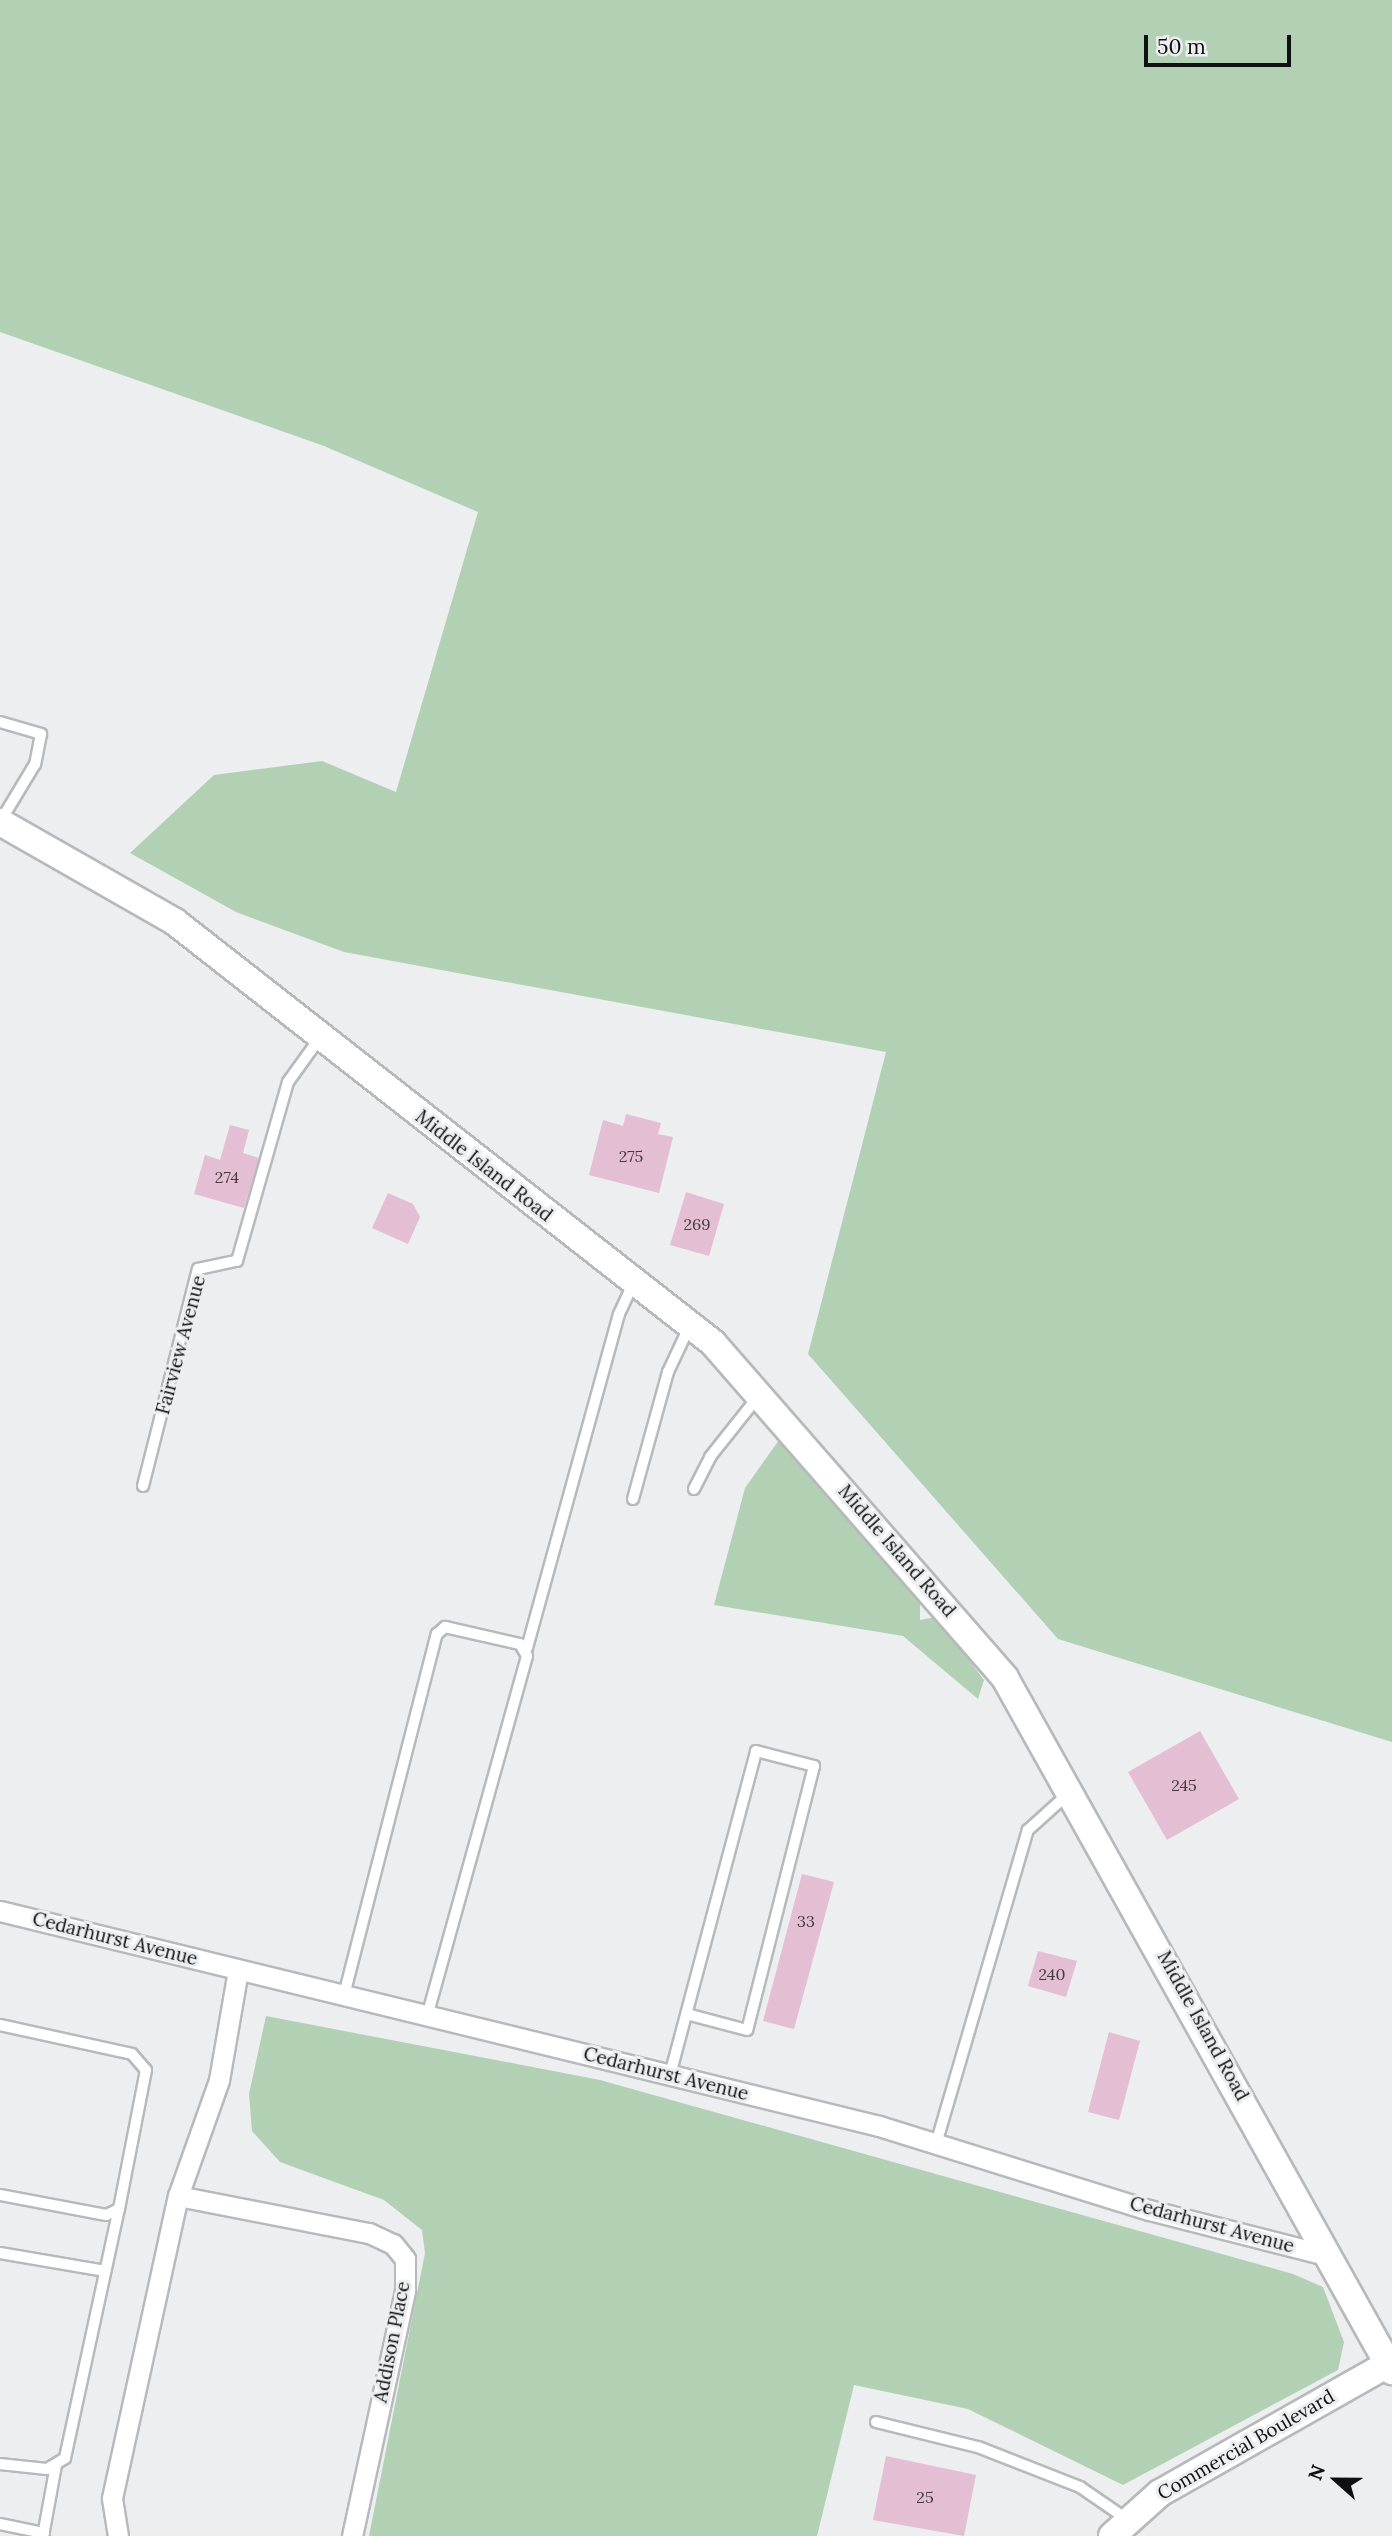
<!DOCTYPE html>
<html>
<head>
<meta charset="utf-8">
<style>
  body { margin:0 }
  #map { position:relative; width:1392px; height:2536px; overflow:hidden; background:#eceef0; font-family:Lora,serif }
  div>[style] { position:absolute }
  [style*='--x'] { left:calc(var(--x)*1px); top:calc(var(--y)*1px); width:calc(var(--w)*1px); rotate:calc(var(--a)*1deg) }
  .green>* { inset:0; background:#b2d0b4 }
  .building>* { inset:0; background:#e4bed2 }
  .roads { filter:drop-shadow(2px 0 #b7b9bb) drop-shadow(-2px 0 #b7b9bb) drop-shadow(0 2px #b7b9bb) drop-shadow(0 -2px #b7b9bb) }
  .lane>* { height:10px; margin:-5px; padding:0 5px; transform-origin:5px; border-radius:5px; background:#fff }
  .street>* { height:19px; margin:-9.5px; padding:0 9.5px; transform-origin:9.5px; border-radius:9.5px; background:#fff }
  .secondary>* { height:26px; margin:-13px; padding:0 13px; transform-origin:13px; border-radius:13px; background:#fff }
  span { translate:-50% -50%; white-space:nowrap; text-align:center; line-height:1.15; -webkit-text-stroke:6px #eceef0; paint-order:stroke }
  .number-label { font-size:16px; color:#443c40 }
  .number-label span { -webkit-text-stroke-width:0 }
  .street-label { font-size:19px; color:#0f1010 }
  .north { position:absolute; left:1301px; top:2445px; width:70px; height:70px; -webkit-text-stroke:5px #eceef0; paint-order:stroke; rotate:291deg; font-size:19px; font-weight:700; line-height:28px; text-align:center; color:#0f1010 }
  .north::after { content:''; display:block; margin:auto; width:24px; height:32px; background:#0f1010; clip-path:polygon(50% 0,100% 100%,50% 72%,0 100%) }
  .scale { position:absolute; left:1144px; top:35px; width:147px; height:32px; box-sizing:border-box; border:4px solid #0f1010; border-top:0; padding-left:9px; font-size:21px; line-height:24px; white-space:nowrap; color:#0f1010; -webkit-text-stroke:5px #eceef0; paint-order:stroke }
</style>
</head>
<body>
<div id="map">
  <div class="green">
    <div style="clip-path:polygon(0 0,1392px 0,1392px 1742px,1058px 1639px,808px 1354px,886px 1052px,344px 952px,236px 912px,130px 853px,214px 775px,322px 761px,396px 792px,478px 512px,324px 446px,0 332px)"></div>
    <div style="clip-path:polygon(779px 1440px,854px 1516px,920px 1598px,920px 1620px,936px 1617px,984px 1680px,978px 1699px,903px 1636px,714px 1605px,745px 1488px)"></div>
    <div style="clip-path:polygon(266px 2016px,600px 2080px,1293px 2274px,1323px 2287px,1344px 2342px,1338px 2370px,1123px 2485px,968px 2409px,854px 2385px,817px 2536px,369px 2536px,425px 2253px,422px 2230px,384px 2200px,280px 2162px,252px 2131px,249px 2094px)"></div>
  </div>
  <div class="building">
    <div style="clip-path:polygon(626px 1114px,661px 1123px,658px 1134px,673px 1137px,659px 1193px,589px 1175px,603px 1120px,623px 1126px)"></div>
    <div style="clip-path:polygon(230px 1125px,249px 1130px,243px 1153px,259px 1158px,244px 1208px,194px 1194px,205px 1155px,220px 1160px)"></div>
    <div style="clip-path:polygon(686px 1192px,724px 1204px,709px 1256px,670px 1245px)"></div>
    <div style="clip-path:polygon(388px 1193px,413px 1204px,420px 1217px,408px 1244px,372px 1228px)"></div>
    <div style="clip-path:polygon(1200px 1731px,1239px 1799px,1167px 1840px,1128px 1772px)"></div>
    <div style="clip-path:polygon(802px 1874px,834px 1882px,794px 2029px,763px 2021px)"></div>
    <div style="clip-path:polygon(1038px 1951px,1077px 1961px,1066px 1997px,1028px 1986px)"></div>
    <div style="clip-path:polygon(1109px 2032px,1140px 2041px,1119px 2120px,1088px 2112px)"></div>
    <div style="clip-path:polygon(886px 2456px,976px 2475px,964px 2536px,873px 2520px)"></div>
  </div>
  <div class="roads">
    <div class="lane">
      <div style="--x:0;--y:722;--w:43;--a:16.3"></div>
      <div style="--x:41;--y:734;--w:31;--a:101"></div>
      <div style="--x:35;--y:764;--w:68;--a:121.1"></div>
      <div style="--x:143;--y:1486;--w:224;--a:-75.8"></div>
      <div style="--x:198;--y:1269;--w:40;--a:-12"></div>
      <div style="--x:237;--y:1261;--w:186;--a:-74.1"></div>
      <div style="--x:288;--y:1082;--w:53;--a:-54.2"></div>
      <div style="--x:694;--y:1489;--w:36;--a:-63"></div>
      <div style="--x:710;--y:1457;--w:75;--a:-51.5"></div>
      <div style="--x:633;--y:1499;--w:132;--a:-74.6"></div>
      <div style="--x:668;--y:1372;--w:52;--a:-64.9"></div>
      <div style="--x:527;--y:1648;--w:346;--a:-74.6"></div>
      <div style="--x:619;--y:1314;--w:35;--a:-65"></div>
      <div style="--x:344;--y:1995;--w:373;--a:-75.6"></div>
      <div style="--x:437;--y:1634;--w:11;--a:-41"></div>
      <div style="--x:445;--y:1627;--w:77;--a:12.8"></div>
      <div style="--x:520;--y:1644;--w:14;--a:60"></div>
      <div style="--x:527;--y:1656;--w:374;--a:105.5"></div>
      <div style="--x:0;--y:2025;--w:135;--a:12.4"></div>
      <div style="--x:132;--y:2054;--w:21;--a:49"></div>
      <div style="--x:146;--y:2070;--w:142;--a:101"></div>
      <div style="--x:119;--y:2209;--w:14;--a:155"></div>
      <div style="--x:106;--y:2215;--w:108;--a:-169.3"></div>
      <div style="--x:670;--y:2075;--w:335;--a:-75.1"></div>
      <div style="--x:756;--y:1751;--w:60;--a:14.5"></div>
      <div style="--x:814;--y:1766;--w:272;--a:104.2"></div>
      <div style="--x:747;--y:2030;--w:62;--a:-165.1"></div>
      <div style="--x:936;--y:2144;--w:327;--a:-73.7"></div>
      <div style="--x:1028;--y:1830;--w:54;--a:-42"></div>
      <div style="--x:0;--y:2253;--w:107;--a:9.7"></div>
      <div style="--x:876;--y:2422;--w:105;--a:13.8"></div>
      <div style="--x:978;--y:2447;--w:110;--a:21.4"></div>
      <div style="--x:1080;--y:2487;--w:55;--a:34.6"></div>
      <div style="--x:0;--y:2464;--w:47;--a:6.1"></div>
      <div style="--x:47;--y:2469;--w:21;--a:-31"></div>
      <div style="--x:65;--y:2458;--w:255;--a:-77.8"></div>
      <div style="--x:0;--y:2524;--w:45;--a:11.6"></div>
      <div style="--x:43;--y:2536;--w:72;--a:-79.6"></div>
    </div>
    <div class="street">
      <div style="--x:0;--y:1911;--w:905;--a:13.74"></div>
      <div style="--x:879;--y:2126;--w:283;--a:17.3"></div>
      <div style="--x:1149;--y:2210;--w:183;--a:14.3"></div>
      <div style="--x:178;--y:2196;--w:195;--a:11"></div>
      <div style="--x:369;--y:2233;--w:26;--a:25"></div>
      <div style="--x:393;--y:2244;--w:19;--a:51"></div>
      <div style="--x:405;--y:2259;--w:32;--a:90"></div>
      <div style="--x:405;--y:2291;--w:251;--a:102.2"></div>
      <div style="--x:118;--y:2536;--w:38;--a:-99"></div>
      <div style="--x:112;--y:2498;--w:309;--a:-77.7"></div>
      <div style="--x:178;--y:2196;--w:123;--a:-70.5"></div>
      <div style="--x:219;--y:2080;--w:112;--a:-80.2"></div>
    </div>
    <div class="secondary">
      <div style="--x:0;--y:822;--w:202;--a:29.7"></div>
      <div style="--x:175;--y:922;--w:683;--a:38.04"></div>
      <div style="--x:713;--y:1343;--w:444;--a:48.9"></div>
      <div style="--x:1005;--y:1678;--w:794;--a:60.82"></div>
      <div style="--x:1112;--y:2536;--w:64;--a:-41.9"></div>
      <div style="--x:1160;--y:2493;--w:262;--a:-29.5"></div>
    </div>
  </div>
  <div class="number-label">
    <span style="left:631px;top:1156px">275</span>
    <span style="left:227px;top:1177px">274</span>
    <span style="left:697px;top:1224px">269</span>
    <span style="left:1184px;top:1785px">245</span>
    <span style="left:806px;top:1921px">33</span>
    <span style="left:1052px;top:1974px">240</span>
    <span style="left:925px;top:2497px">25</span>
  </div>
  <div class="street-label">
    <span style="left:484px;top:1166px;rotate:38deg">Middle Island Road</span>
    <span style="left:181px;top:1345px;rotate:-75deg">Fairview Avenue</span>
    <span style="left:897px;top:1551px;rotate:49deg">Middle Island Road</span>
    <span style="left:115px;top:1939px;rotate:14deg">Cedarhurst Avenue</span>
    <span style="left:1203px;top:2026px;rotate:61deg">Middle Island Road</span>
    <span style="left:666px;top:2074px;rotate:14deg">Cedarhurst Avenue</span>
    <span style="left:1212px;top:2225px;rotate:15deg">Cedarhurst Avenue</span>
    <span style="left:392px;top:2342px;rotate:-79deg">Addison Place</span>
    <span style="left:1246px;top:2445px;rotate:-30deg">Commercial Boulevard</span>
  </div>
  <div class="north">N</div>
  <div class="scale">50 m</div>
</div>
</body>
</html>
